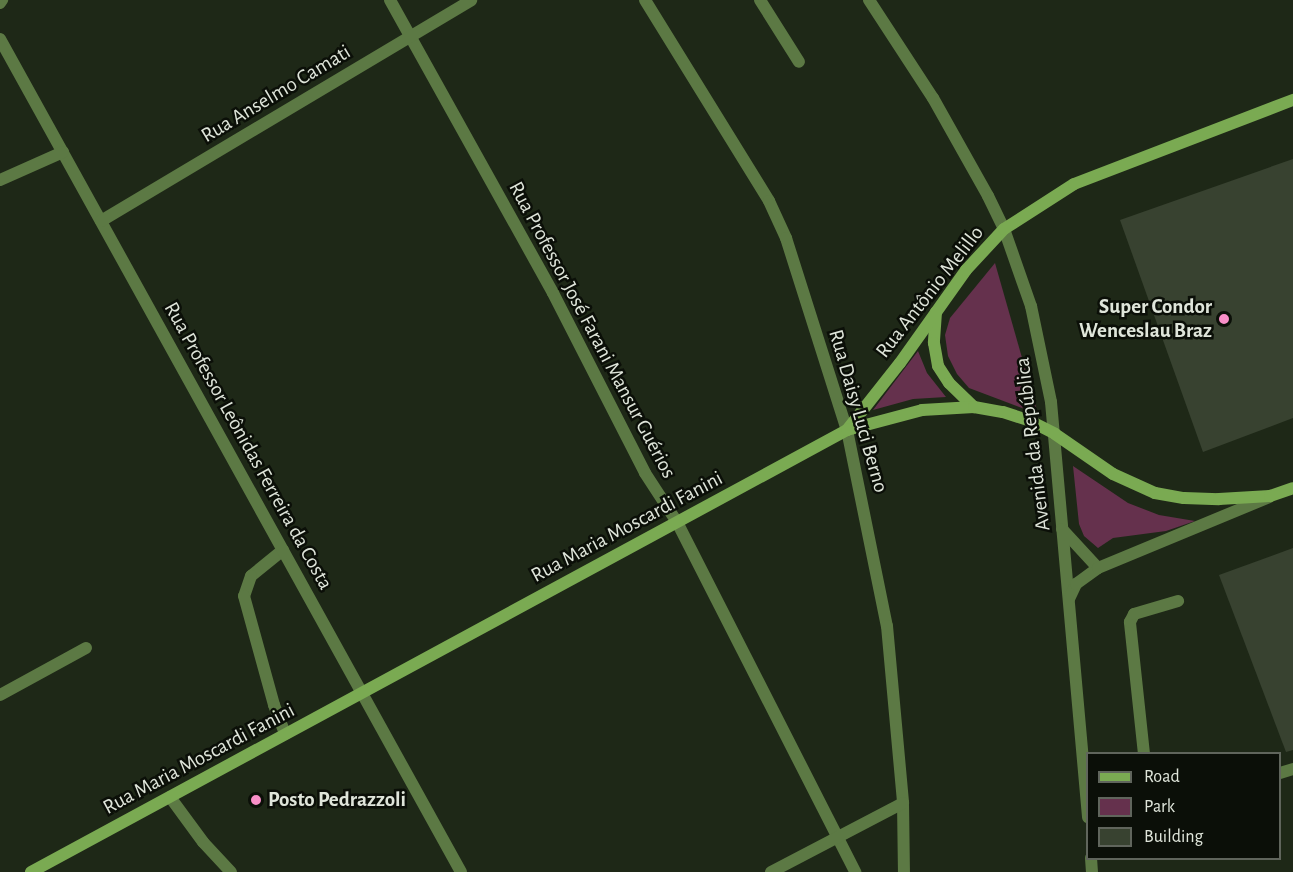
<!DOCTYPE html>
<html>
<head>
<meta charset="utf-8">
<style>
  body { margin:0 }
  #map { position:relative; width:1293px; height:872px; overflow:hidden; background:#1e2817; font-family:"Alegreya Sans",sans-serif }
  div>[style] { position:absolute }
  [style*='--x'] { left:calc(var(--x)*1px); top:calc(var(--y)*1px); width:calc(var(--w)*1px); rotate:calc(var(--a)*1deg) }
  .green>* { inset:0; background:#65314d }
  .building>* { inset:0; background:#384230 }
  .service>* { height:12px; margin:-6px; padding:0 6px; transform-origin:6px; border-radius:6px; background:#5c7944 }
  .minor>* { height:12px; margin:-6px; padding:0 6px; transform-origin:6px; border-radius:6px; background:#5c7944 }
  .secondary>* { height:12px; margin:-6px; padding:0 6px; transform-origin:6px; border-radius:6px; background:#7aaa52 }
  .dots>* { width:16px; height:16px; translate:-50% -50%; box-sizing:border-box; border:3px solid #0b0f08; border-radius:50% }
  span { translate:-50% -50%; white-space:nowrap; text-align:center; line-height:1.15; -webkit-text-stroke:5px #0b0f08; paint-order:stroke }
  .street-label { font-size:21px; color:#dfe5da }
  .poi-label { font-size:21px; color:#dfe5da; font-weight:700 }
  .right { translate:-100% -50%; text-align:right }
  .left { translate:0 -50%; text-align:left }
  .legend { position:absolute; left:1086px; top:752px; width:195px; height:108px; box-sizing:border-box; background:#0b0f08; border:2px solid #60655c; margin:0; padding:8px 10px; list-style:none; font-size:18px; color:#dfe5da }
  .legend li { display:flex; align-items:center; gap:12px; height:30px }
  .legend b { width:30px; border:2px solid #60655c }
</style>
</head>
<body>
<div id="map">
  <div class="green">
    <div style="clip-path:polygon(995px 263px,1038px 414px,969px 388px,957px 374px,948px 356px,945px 335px,950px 318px)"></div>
    <div style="clip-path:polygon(918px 351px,927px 373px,946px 397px,913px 399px,873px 410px)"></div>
    <div style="clip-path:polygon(1073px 466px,1128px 503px,1159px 515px,1195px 521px,1166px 531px,1113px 538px,1098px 548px,1084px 536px,1079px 524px)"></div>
  </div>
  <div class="building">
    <div style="clip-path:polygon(1293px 159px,1293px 418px,1203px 452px,1120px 220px)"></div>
    <div style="clip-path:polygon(1293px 548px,1293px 750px,1286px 752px,1219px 575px)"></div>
  </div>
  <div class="service">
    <div style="--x:283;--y:550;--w:41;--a:140.9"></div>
    <div style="--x:251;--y:576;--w:21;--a:109"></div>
    <div style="--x:244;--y:596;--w:113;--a:74.6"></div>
    <div style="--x:274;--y:705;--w:31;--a:69"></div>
    <div style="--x:1144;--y:754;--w:133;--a:-96.1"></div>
    <div style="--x:1130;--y:622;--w:9;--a:-63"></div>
    <div style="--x:1134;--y:614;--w:46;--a:-16.5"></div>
    <div style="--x:1280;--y:773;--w:14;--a:-17"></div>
    <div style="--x:170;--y:797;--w:56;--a:53.7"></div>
    <div style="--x:203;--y:842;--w:41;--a:47"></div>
  </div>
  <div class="minor">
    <div style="--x:390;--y:0;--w:335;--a:60.9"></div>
    <div style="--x:553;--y:293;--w:202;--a:62.9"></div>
    <div style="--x:645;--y:473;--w:59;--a:56.9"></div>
    <div style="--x:677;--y:522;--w:393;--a:63"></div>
    <div style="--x:645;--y:0;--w:236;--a:58.3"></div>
    <div style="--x:769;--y:201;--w:41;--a:65.3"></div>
    <div style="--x:786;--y:238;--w:201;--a:72.4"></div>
    <div style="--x:847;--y:430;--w:200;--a:78.5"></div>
    <div style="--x:887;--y:626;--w:178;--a:84.8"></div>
    <div style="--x:903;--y:803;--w:69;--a:89.2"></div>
    <div style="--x:760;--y:0;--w:73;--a:57.8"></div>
    <div style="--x:869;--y:0;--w:117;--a:56.9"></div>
    <div style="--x:933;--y:98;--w:112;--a:60.7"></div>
    <div style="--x:988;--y:196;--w:37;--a:64"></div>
    <div style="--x:1004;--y:229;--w:82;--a:70.7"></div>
    <div style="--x:1031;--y:306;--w:98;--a:78.2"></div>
    <div style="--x:1051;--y:402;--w:417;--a:84.9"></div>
    <div style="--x:0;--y:3;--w:4;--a:-56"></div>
    <div style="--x:0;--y:39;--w:952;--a:61.04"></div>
    <div style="--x:0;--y:180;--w:69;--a:-24"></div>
    <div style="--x:101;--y:221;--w:431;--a:-30.8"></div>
    <div style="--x:1062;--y:529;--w:53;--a:47.3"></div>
    <div style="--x:1069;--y:599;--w:17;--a:-65"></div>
    <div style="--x:1076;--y:584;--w:27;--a:-36"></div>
    <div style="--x:1098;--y:568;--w:185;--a:-22.5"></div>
    <div style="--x:0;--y:695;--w:98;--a:-28.7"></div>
    <div style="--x:1091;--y:858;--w:14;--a:86"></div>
    <div style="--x:771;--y:872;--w:149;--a:-27.6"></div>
  </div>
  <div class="secondary">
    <div style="--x:936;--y:312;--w:31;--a:94"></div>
    <div style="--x:934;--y:343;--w:23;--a:80"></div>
    <div style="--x:938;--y:366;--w:20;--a:57"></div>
    <div style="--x:949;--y:383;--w:35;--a:44"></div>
    <div style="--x:847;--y:430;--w:85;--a:-51.7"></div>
    <div style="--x:900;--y:363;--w:114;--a:-54.6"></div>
    <div style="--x:966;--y:270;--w:56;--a:-47.2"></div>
    <div style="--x:1004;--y:229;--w:83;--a:-32.7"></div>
    <div style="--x:1074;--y:184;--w:235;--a:-21"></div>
    <div style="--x:31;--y:872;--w:928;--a:-28.44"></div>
    <div style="--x:847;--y:430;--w:78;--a:-14.9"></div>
    <div style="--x:922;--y:410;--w:52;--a:-3.3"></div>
    <div style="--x:974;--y:407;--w:29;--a:10"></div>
    <div style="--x:1003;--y:412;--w:28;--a:18"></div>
    <div style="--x:1030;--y:421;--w:28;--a:27"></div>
    <div style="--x:1055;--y:434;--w:70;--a:34.6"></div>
    <div style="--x:1113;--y:474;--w:46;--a:24.3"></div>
    <div style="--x:1155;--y:493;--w:29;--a:10"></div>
    <div style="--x:1184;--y:498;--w:35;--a:2"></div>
    <div style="--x:1219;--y:499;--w:51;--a:-3.4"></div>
    <div style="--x:1270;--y:496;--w:24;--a:-19"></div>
  </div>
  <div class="dots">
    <div style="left:1224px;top:319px;background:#f98fc8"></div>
    <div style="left:256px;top:800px;background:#f98fc8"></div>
  </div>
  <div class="street-label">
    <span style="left:276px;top:94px;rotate:-31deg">Rua Anselmo Camati</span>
    <span style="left:930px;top:292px;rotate:-52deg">Rua Antônio Melillo</span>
    <span style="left:592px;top:330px;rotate:62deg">Rua Professor José Farani Mansur Guérios</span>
    <span style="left:858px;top:411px;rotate:74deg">Rua Daisy Luci Berno</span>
    <span style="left:1033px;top:444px;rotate:-97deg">Avenida da República</span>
    <span style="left:248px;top:446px;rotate:61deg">Rua Professor Leônidas Ferreira da Costa</span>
    <span style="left:627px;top:527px;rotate:-28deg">Rua Maria Moscardi Fanini</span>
    <span style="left:199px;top:759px;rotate:-28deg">Rua Maria Moscardi Fanini</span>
  </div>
  <div class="poi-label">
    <span class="right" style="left:1212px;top:319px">Super Condor<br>Wenceslau Braz</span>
    <span class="left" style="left:268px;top:800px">Posto Pedrazzoli</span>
  </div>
  <ul class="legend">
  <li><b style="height:8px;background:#7aaa52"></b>Road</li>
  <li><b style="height:16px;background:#65314d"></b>Park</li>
  <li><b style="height:16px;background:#384230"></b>Building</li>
  </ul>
</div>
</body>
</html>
